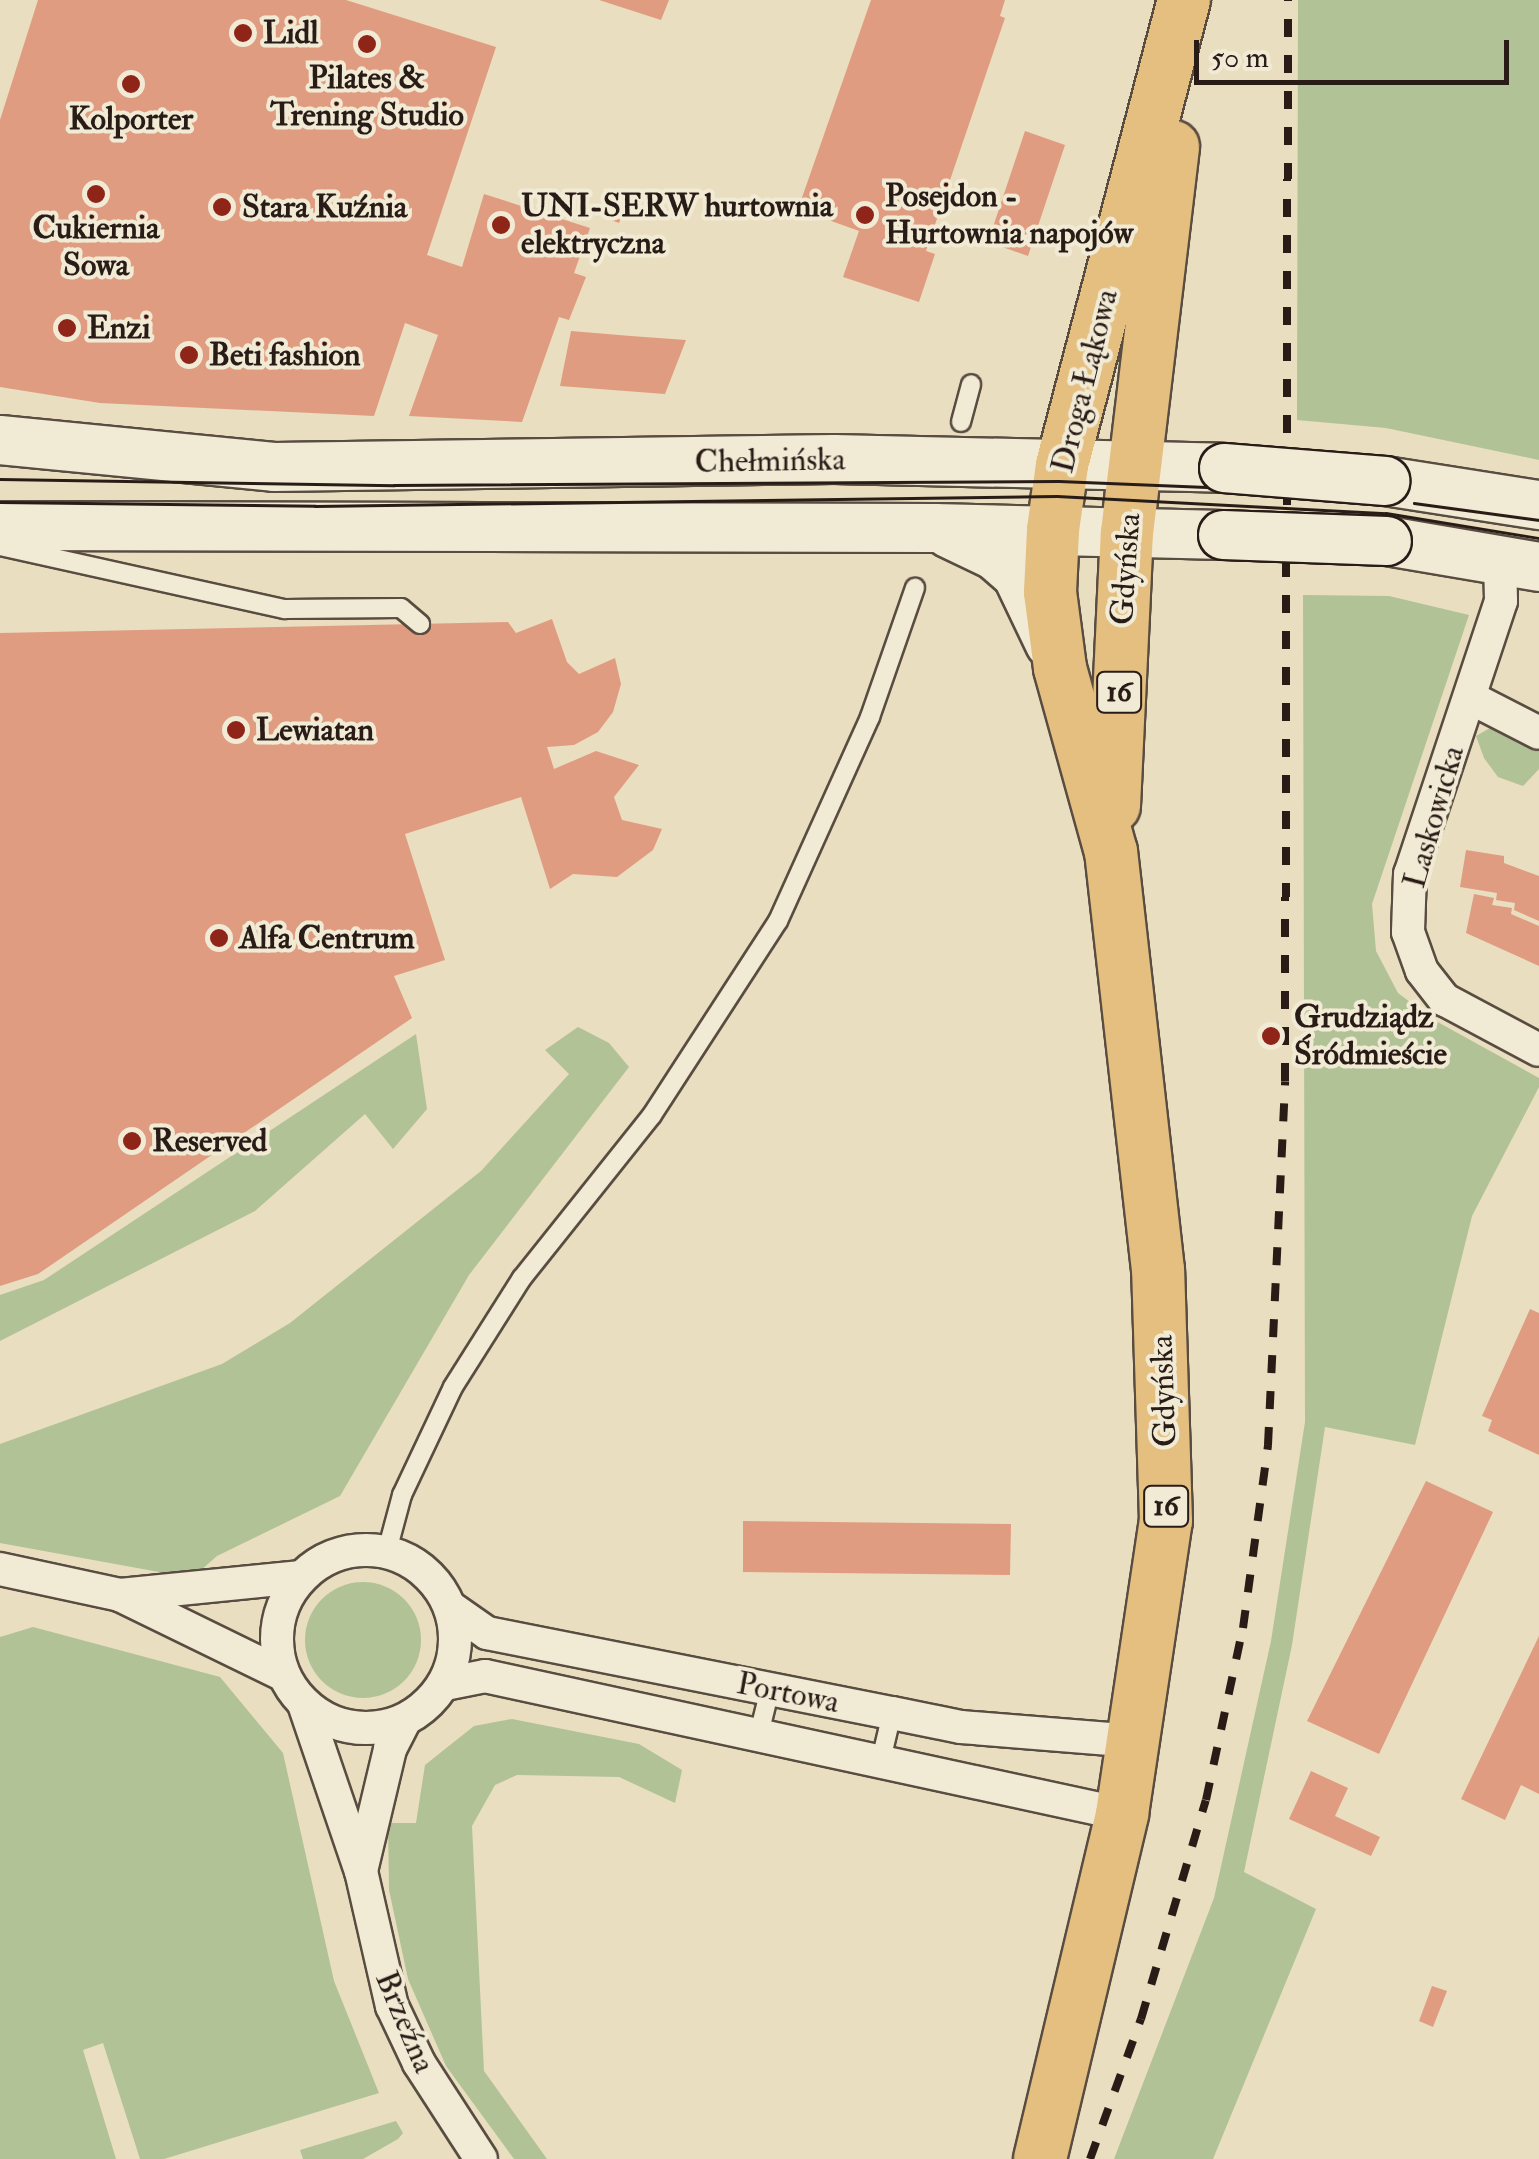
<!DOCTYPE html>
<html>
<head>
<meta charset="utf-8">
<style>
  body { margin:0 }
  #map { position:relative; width:1539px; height:2159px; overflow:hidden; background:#e9debf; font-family:"IM FELL Double Pica",serif }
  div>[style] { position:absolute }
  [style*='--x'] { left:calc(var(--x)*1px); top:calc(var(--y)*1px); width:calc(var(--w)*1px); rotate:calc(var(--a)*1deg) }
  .green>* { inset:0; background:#b1c296 }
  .round { border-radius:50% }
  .building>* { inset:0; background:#e09c81 }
  .roads { filter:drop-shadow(2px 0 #594c41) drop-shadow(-2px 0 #594c41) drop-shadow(0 2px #594c41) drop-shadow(0 -2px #594c41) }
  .service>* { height:18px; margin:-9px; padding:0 9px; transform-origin:9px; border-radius:9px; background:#f1ead5 }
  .minor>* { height:32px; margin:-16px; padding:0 16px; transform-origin:16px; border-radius:16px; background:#f1ead5 }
  .minor>.ring { margin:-16px; padding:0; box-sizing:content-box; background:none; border:32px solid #f1ead5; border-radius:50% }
  .secondary>* { height:48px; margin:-24px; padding:0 24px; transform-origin:24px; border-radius:24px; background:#f1ead5 }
  .primary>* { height:52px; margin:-26px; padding:0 26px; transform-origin:26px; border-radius:26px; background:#e4bf80 }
  .tram>* { height:2.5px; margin:-1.25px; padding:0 1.25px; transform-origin:1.25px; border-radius:1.25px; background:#291c17 }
  .rail>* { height:8px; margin-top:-4px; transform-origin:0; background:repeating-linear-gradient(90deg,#291c17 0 18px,transparent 0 36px) }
  .bridges { filter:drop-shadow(2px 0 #291c17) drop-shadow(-2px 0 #291c17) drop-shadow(0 2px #291c17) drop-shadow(0 -2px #291c17) }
  .secondary-bridge>* { height:48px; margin:-24px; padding:0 24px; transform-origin:24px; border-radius:24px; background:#f1ead5 }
  .dots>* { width:28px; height:28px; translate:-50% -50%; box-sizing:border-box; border:5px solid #f1ead5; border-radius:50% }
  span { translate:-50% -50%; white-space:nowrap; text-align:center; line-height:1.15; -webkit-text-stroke:8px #f1ead5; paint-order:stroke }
  .shield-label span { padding:2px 8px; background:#f1ead5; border:2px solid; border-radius:8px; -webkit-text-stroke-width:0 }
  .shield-label { font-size:30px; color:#291c17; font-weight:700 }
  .poi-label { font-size:32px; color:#291c17; font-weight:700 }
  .left { translate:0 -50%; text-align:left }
  .street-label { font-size:32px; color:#291c17 }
  .scale { position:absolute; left:1194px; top:40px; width:315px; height:45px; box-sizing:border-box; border:5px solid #291c17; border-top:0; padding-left:12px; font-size:30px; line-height:35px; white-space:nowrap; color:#291c17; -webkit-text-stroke:8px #f1ead5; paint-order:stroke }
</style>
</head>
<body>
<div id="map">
  <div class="green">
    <div style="clip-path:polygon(1298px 0,1539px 0,1539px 460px,1386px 428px,1297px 420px)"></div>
    <div style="clip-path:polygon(1303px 595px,1389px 596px,1469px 615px,1372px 904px,1376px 951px,1398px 993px,1434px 1020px,1539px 1078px,1539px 1087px,1472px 1216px,1415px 1445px,1325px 1427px,1292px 1645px,1244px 1872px,1316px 1909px,1213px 2159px,1114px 2159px,1214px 1898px,1271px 1641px,1305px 1422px)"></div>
    <div style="clip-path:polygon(1497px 724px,1516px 728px,1539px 750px,1539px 769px,1523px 786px,1498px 777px,1484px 758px,1476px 736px)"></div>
    <div style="clip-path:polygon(578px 1027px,609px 1043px,629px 1067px,469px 1275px,340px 1496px,217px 1556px,192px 1578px,0 1543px,0 1444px,222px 1364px,290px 1323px,481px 1171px,569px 1074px,545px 1050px)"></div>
    <div style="clip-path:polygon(416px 1034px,427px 1109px,393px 1149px,365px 1114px,255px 1211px,0 1341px,0 1295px,44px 1280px)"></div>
    <div class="round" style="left:305px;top:1582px;width:116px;height:116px"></div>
    <div style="clip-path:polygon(33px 1627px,220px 1677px,283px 1753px,334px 1981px,379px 2093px,164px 2159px,140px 2159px,103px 2043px,83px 2050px,116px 2159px,0 2159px,0 1637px)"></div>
    <div style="clip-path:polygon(512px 1719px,639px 1744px,682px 1770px,675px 1803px,619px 1777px,517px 1775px,495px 1785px,472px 1826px,484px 2071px,547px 2159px,514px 2159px,446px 2066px,408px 1979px,389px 1890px,388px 1823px,416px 1823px,425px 1765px,474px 1726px)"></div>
    <div style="clip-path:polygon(396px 2121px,403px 2133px,398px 2139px,363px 2159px,303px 2159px,300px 2150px)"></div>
  </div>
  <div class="building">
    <div style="clip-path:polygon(38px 0,346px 0,496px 47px,427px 255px,462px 267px,484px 194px,590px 228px,574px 273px,586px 277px,569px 320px,559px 317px,522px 422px,409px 416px,438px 335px,405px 323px,374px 416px,100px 403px,0 387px,0 120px)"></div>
    <div style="clip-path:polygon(599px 0,669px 0,661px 20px)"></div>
    <div style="clip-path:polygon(871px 0,1005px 0,1000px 16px,1005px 18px,926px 251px,935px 254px,919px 302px,843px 277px,859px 231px,798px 209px)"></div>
    <div style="clip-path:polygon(1025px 131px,1065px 145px,1028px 256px,988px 242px)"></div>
    <div style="clip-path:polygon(607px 204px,624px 210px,619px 223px,603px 217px)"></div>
    <div style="clip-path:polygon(571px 331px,631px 336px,686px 340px,665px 394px,560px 386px)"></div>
    <div style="clip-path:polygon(552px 619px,567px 662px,579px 674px,615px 658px,621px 684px,613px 712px,598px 732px,574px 745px,547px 747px,554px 769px,596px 751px,639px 765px,614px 797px,622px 820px,662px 829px,653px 850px,617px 877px,573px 874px,550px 889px,521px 797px,405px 834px,445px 960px,394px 976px,412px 1018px,38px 1274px,0 1286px,0 633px,508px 622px,516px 633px)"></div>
    <div style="clip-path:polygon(1466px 850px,1504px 856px,1504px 863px,1539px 876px,1539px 921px,1514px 910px,1515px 903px,1496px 900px,1497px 893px,1460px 887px)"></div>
    <div style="clip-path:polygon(1474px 894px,1494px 898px,1492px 905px,1512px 908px,1511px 914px,1539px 926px,1539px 966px,1466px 933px)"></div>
    <div style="clip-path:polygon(1530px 1309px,1539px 1313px,1539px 1455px,1488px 1431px,1492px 1420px,1482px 1416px)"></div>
    <div style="clip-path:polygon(1426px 1481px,1493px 1512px,1379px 1754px,1307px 1721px)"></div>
    <div style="clip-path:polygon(743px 1521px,1011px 1524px,1010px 1575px,743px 1572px)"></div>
    <div style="clip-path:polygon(1539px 1636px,1539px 1794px,1521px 1785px,1505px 1820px,1461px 1799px)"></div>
    <div style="clip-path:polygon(1311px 1771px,1348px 1788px,1335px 1816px,1380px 1837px,1371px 1856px,1289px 1819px)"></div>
    <div style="clip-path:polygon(1432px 1986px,1447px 1991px,1433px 2027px,1419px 2021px)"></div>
  </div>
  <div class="roads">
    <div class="service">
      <div style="--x:961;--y:422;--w:39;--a:-75"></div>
      <div style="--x:0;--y:546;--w:292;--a:12.5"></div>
      <div style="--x:285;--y:609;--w:116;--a:-0.5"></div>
      <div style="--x:401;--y:608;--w:25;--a:40"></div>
      <div style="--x:387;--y:1551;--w:58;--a:-75"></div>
      <div style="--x:402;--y:1495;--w:119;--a:-64.7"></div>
      <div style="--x:453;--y:1387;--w:129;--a:-57.7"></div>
      <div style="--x:522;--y:1278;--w:208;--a:-51.4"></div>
      <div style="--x:652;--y:1115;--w:231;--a:-57"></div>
      <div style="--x:778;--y:921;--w:224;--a:-65.7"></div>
      <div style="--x:870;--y:717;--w:137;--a:-70.8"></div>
      <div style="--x:759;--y:1734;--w:46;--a:-76.3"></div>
      <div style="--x:881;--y:1760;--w:48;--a:-76.8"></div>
    </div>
    <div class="minor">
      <div style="--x:1500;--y:559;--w:42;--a:88.6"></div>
      <div style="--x:1501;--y:601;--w:288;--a:108.4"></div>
      <div style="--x:1410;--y:874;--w:58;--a:92"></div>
      <div style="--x:1408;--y:932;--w:41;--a:70.3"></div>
      <div style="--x:1422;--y:971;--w:37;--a:52"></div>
      <div style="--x:1445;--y:1000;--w:106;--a:28"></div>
      <div style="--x:1471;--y:698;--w:76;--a:27.2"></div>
      <div class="ring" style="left:277px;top:1550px;width:146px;height:146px"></div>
      <div style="--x:0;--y:1569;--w:123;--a:12.2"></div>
      <div style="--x:120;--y:1595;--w:182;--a:26"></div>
      <div style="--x:120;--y:1595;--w:182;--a:-5.7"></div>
      <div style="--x:451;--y:1608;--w:44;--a:34.8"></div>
      <div style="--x:487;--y:1633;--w:413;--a:11.2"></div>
      <div style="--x:892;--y:1713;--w:70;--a:11.5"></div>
      <div style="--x:961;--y:1727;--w:174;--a:4.6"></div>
      <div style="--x:445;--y:1684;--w:41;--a:-11.3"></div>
      <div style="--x:485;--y:1676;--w:652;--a:12.22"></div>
      <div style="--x:304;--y:1704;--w:176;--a:71.2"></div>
      <div style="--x:361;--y:1871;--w:139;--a:77.1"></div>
      <div style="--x:392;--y:2006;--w:63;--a:64.7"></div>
      <div style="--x:419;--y:2063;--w:114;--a:57.1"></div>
      <div style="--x:361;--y:1871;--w:125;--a:-76.6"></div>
      <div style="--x:390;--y:1749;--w:31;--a:-63"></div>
    </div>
    <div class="secondary">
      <div style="--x:0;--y:440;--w:275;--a:5.6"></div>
      <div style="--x:274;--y:467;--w:560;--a:-0.82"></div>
      <div style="--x:834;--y:459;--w:390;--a:1.3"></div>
      <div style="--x:1385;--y:481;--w:156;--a:8.9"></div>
      <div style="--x:0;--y:526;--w:935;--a:0.12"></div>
      <div style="--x:935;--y:528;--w:288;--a:1.4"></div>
      <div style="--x:948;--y:533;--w:51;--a:25.6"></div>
      <div style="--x:994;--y:555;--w:30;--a:41"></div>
      <div style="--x:1017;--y:575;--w:76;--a:64.4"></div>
      <div style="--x:1387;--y:541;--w:154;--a:9.7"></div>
    </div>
    <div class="primary">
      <div style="--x:1114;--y:806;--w:273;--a:-87.3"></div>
      <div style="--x:1127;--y:533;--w:389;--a:-83.2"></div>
      <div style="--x:1040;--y:2159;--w:355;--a:-76.6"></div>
      <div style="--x:1122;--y:1814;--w:296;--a:-81.5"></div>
      <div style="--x:1166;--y:1521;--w:251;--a:-91.8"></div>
      <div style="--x:1158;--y:1270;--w:421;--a:-96.4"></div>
      <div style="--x:1111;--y:852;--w:191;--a:-105.5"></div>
      <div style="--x:1060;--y:668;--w:77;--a:-97.5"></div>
      <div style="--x:1050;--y:592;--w:62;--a:-87.2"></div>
      <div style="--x:1053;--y:530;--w:66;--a:-82.1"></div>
      <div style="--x:1062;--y:465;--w:481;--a:-75.3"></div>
    </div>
  </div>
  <div class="tram">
    <div style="--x:0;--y:479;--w:394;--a:0.9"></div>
    <div style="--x:394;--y:485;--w:665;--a:-0.34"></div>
    <div style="--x:1059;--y:481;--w:221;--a:2.3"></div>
    <div style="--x:0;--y:502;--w:315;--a:0.7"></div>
    <div style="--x:315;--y:506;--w:742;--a:-0.77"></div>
    <div style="--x:1057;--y:496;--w:329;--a:3"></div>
    <div style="--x:1386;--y:513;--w:155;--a:9.3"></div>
    <div style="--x:1414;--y:503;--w:126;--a:7.7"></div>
  </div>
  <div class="rail">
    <div style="--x:1090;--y:2159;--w:149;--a:-70"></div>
    <div style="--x:1141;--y:2019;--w:228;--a:-73.5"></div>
    <div style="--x:1206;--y:1800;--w:176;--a:-77.9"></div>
    <div style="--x:1243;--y:1628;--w:185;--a:-82.2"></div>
    <div style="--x:1268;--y:1445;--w:364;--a:-87.3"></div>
    <div style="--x:1285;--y:1081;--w:1081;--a:-89.84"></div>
  </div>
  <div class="bridges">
    <div class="secondary-bridge">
      <div style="--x:1224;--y:468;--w:162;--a:4.6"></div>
      <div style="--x:1223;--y:535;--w:164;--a:2.1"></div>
    </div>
  </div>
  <div class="dots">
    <div style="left:243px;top:33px;background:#8f2418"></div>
    <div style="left:367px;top:44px;background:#8f2418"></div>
    <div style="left:131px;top:84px;background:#8f2418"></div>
    <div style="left:96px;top:194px;background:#8f2418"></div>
    <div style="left:222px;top:207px;background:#8f2418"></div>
    <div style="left:865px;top:215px;background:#8f2418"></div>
    <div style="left:501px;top:225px;background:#8f2418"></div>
    <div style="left:67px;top:328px;background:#8f2418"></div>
    <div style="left:189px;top:355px;background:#8f2418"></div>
    <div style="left:236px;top:730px;background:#8f2418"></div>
    <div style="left:219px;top:938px;background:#8f2418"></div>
    <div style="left:1271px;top:1036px;background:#8f2418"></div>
    <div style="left:132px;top:1141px;background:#8f2418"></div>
  </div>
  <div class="shield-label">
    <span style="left:1119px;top:692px">16</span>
    <span style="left:1166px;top:1506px">16</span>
  </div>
  <div class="poi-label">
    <span class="left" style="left:263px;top:33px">Lidl</span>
    <span style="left:367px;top:97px">Pilates &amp;<br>Trening Studio</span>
    <span style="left:131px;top:119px">Kolporter</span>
    <span class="left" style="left:885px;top:215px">Posejdon -<br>Hurtownia napojów</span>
    <span class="left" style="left:242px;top:207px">Stara Kuźnia</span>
    <span class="left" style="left:521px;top:225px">UNI-SERW hurtownia<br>elektryczna</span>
    <span style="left:96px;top:247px">Cukiernia<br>Sowa</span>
    <span class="left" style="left:87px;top:328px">Enzi</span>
    <span class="left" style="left:209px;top:355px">Beti fashion</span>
    <span class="left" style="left:256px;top:730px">Lewiatan</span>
    <span class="left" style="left:239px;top:938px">Alfa Centrum</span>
    <span class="left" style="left:1294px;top:1036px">Grudziądz<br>Śródmieście</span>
    <span class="left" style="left:152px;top:1141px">Reserved</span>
  </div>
  <div class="street-label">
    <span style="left:1085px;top:381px;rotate:-76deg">Droga Łąkowa</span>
    <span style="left:770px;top:461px;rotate:-1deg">Chełmińska</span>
    <span style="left:1126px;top:569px;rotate:-86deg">Gdyńska</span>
    <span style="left:1434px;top:817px;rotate:-74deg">Laskowicka</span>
    <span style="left:1164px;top:1391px;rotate:-92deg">Gdyńska</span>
    <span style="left:788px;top:1693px;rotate:11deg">Portowa</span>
    <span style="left:405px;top:2022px;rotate:67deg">Brzeźna</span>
  </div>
  <div class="scale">50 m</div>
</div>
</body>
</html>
